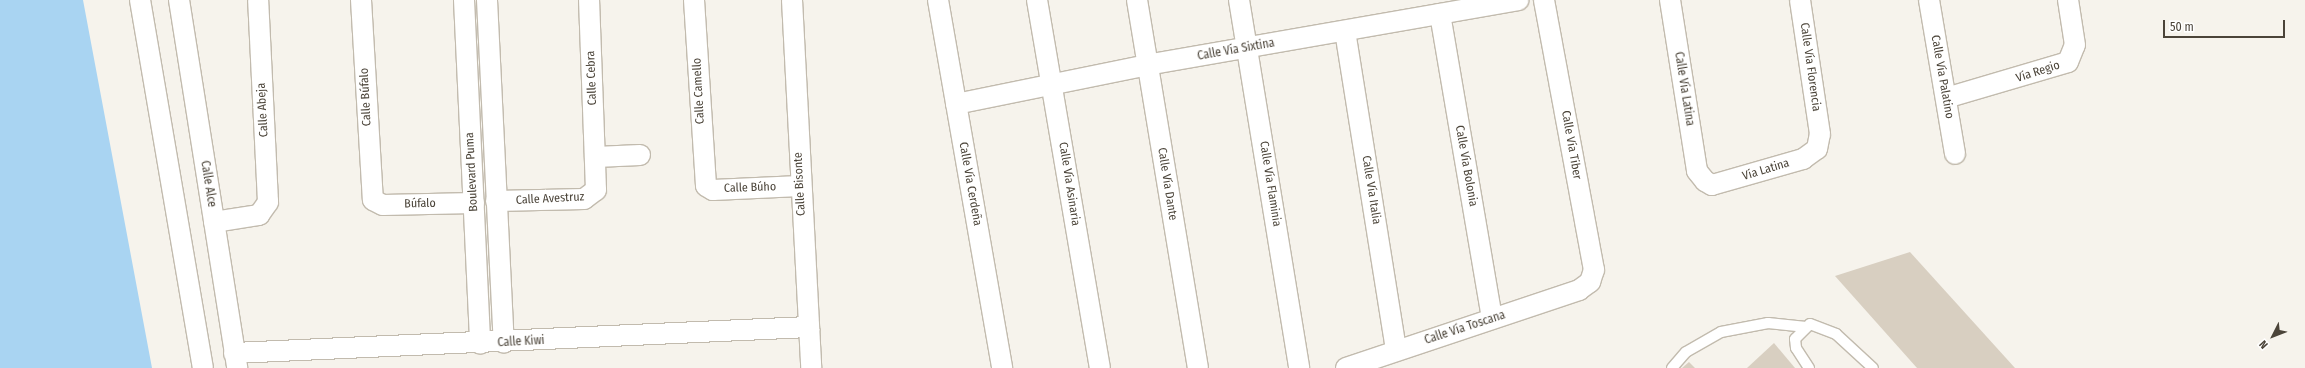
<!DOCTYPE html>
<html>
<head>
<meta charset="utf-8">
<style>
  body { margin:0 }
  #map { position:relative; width:2305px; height:368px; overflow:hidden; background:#f6f3ec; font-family:"Fira Sans Condensed",sans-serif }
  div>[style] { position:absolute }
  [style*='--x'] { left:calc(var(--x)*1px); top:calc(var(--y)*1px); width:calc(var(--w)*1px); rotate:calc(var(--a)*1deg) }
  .water>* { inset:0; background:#a9d4f2 }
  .building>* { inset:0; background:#d8cfc1 }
  .roads { filter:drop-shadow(1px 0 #c2bbae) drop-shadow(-1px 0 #c2bbae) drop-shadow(0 1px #c2bbae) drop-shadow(0 -1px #c2bbae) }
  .lane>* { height:10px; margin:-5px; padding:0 5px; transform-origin:5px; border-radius:5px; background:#fff }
  .street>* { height:20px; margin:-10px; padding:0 10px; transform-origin:10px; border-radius:10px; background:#fff }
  span { translate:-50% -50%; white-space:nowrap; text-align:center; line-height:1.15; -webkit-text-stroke:3px #fff; paint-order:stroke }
  .street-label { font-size:12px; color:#4b4439 }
  .north { position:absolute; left:2253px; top:316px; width:40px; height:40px; -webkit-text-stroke:3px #fff; paint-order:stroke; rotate:228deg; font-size:11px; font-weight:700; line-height:16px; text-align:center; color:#4b4439 }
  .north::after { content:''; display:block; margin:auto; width:14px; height:18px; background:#4b4439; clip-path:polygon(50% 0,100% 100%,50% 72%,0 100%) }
  .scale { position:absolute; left:2163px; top:20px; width:122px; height:18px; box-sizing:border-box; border:2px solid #4b4439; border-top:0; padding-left:5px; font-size:12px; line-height:14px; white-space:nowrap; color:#4b4439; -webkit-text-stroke:3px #fff; paint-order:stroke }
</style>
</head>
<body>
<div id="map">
  <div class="water">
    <div style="clip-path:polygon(0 0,83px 0,152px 368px,0 368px)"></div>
  </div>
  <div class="building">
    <div style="clip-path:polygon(1910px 252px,2015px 368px,1917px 368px,1835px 276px)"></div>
    <div style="clip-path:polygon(1774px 343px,1795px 368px,1747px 368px)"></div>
    <div style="clip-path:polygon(1689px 362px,1695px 368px,1682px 368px)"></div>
  </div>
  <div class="roads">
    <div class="lane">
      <div style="--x:1672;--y:368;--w:21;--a:-49"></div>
      <div style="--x:1686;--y:352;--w:40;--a:-29.7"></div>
      <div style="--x:1721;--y:332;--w:48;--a:-10.8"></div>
      <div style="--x:1768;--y:323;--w:36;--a:6"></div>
      <div style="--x:1809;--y:368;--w:24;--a:-123"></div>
      <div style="--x:1796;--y:348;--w:9;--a:-96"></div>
      <div style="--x:1795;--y:339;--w:21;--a:-45"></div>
      <div style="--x:1810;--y:324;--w:28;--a:21"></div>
      <div style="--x:1836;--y:334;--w:50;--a:42.6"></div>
    </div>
    <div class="street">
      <div style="--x:140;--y:0;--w:373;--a:80.3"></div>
      <div style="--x:179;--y:0;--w:373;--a:81"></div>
      <div style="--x:361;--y:0;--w:200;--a:86.6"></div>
      <div style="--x:373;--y:200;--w:11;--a:27"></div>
      <div style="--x:383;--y:205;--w:91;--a:-1.3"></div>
      <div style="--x:464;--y:0;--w:344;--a:87.3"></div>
      <div style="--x:487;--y:0;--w:343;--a:87.2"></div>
      <div style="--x:694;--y:0;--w:186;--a:86.3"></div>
      <div style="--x:706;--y:186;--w:8;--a:30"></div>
      <div style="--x:713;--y:190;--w:87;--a:-2.6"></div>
      <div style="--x:792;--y:0;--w:368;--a:87"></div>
      <div style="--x:938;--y:0;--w:374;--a:80.1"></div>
      <div style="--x:1037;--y:0;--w:373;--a:80.3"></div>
      <div style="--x:1137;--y:0;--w:373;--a:80.6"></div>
      <div style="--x:1239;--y:0;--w:373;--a:80.7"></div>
      <div style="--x:1670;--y:0;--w:173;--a:81"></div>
      <div style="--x:1697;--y:171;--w:13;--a:51"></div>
      <div style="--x:1705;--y:181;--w:8;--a:30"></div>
      <div style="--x:1712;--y:185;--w:95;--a:-15.9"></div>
      <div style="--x:1803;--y:159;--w:17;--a:-36"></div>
      <div style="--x:1817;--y:149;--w:15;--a:-79"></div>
      <div style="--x:1820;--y:134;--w:135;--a:-98.5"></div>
      <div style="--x:1929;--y:0;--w:156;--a:80.4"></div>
      <div style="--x:1440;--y:14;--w:309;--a:80.3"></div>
      <div style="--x:1345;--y:31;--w:323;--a:80.9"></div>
      <div style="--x:1946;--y:98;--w:127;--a:-16.4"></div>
      <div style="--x:2068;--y:62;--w:18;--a:-68"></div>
      <div style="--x:2075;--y:45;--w:46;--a:-98.8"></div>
      <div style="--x:956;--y:104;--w:195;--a:-11.5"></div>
      <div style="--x:1147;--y:65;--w:377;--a:-9.9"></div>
      <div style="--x:596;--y:157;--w:44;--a:-2.6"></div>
      <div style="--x:496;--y:201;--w:88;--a:-1.3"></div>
      <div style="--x:584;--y:199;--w:15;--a:-37"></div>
      <div style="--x:596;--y:190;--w:190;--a:-92.1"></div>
      <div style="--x:214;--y:222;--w:46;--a:-8.8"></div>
      <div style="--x:259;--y:215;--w:16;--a:-55"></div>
      <div style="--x:268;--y:202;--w:202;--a:-92.8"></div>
      <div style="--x:234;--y:353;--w:576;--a:-2.59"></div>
      <div style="--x:1346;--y:368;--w:246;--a:-18.5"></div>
      <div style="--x:1579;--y:290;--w:14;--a:-36"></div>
      <div style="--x:1590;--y:282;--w:13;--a:-72"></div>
      <div style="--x:1594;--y:270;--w:275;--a:-100.5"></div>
    </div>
  </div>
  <div class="street-label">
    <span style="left:1236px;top:50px;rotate:-10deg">Calle Vía Sixtina</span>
    <span style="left:1810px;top:67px;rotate:82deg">Calle Vía Florencia</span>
    <span style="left:2038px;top:72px;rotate:-18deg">Vía Regio</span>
    <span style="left:1942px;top:77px;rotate:80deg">Calle Vía Palatino</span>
    <span style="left:592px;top:78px;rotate:-92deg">Calle Cebra</span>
    <span style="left:1684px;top:89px;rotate:81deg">Calle Vía Latina</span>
    <span style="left:699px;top:91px;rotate:-93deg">Calle Camello</span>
    <span style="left:366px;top:97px;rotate:-93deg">Calle Búfalo</span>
    <span style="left:263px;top:110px;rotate:-93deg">Calle Abeja</span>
    <span style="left:1571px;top:145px;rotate:80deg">Calle Vía Tiber</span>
    <span style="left:1466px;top:166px;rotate:80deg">Calle Vía Bolonia</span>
    <span style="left:1766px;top:170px;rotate:-17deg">Vía Latina</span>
    <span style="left:472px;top:172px;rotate:-93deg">Boulevard Puma</span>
    <span style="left:208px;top:184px;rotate:81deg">Calle Alce</span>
    <span style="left:800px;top:184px;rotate:-93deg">Calle Bisonte</span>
    <span style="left:970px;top:184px;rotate:80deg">Calle Vía Cerdeña</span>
    <span style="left:1069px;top:184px;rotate:81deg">Calle Vía Asinaria</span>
    <span style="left:1167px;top:184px;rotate:81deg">Calle Vía Dante</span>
    <span style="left:1270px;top:184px;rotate:81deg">Calle Vía Flaminia</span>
    <span style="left:750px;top:188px;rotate:-2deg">Calle Búho</span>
    <span style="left:1371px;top:190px;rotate:81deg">Calle Vía Italia</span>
    <span style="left:550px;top:199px;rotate:-3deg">Calle Avestruz</span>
    <span style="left:420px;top:204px;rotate:-1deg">Búfalo</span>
    <span style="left:1465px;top:328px;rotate:-18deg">Calle Vía Toscana</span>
    <span style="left:521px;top:342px;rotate:-3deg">Calle Kiwi</span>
  </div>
  <div class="north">N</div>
  <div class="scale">50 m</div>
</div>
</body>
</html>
